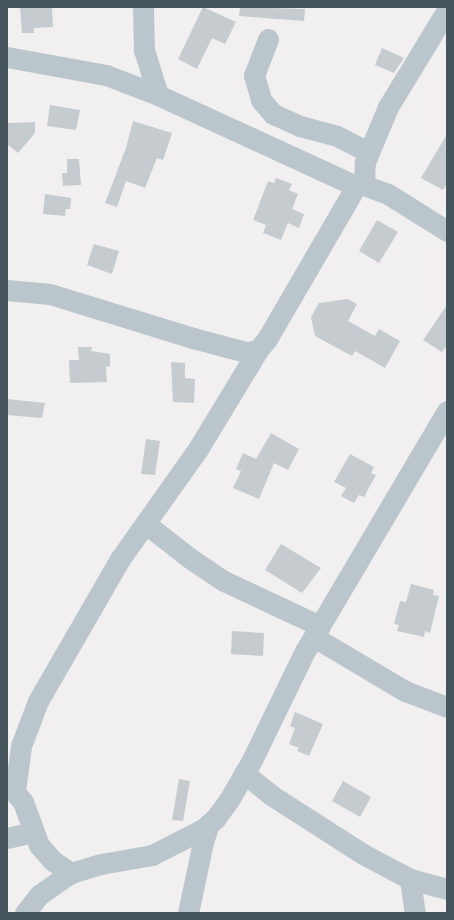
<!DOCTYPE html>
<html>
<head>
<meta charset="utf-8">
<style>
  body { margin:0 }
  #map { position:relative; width:454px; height:920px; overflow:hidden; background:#f2eff0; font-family:Ubuntu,sans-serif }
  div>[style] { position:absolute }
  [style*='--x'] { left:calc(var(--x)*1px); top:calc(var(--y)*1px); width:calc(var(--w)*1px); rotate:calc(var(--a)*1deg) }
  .building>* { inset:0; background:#c6cbcf }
  .minor>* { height:21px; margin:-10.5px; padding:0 10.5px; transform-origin:10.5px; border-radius:10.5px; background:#bbc6cc }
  span { translate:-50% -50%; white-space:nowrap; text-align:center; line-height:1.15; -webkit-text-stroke:3px #fff; paint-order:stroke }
  .frame { position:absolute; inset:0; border:8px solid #47565d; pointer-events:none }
</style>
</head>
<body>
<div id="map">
  <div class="building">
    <div style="clip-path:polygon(20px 7px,52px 7px,53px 27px,34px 28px,34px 33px,22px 33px)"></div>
    <div style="clip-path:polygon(203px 7px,236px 22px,225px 44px,212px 38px,197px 69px,178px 59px)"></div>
    <div style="clip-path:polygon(240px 7px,305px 9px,304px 21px,239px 16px)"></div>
    <div style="clip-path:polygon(382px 48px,404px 58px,394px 73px,375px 65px)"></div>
    <div style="clip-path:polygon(50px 105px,80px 110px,76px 130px,47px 126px)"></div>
    <div style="clip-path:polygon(133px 121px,172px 133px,163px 160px,157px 158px,145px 188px,126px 181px,117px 207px,105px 203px,126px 148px)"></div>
    <div style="clip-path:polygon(35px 122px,35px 133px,18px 153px,7px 144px,7px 123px)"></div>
    <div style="clip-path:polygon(447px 134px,447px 183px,443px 190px,421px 178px)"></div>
    <div style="clip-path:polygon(67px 159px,79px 159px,81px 185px,63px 186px,62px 173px,67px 173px)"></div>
    <div style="clip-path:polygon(276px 178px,292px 184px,289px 190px,298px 194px,292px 209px,304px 214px,299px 228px,288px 223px,281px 240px,263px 233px,266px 225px,253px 220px,268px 181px,274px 183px)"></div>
    <div style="clip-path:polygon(45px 194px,71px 198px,70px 209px,66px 209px,65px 216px,43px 214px)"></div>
    <div style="clip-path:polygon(377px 220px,398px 232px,379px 263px,359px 251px)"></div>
    <div style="clip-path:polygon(94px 244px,119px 251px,112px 274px,87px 265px)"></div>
    <div style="clip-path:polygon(348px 299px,357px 304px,348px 321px,375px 336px,379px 329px,400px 341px,385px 368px,355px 351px,352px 356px,315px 336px,311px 317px,319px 303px)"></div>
    <div style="clip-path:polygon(447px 305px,447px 345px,442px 352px,423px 340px)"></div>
    <div style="clip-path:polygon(78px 347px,92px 347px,91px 351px,110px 354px,110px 366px,106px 367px,107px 382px,70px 383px,69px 360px,79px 360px)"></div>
    <div style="clip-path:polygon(171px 362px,185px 363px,185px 378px,195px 379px,194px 403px,173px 402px)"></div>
    <div style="clip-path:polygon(7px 399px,45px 403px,42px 418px,7px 415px)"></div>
    <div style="clip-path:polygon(271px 433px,299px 449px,288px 470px,274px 463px,259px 499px,233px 488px,241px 471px,236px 469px,243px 453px,256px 459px)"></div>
    <div style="clip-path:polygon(146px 439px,160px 441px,155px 475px,141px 474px)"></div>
    <div style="clip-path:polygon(350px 454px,374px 467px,371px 473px,376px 475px,364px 497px,359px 495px,354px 503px,341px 496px,346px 488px,334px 482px)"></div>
    <div style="clip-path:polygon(281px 544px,321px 568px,302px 593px,265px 570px)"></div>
    <div style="clip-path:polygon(411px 584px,434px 590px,433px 595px,439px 596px,430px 633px,425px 631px,424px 637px,397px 631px,399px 625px,394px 624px,400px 601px,406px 602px)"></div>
    <div style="clip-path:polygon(232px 631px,264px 633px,263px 656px,231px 654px)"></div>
    <div style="clip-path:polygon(295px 712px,323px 724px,309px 756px,297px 751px,299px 748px,289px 744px,295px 728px,290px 726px)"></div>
    <div style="clip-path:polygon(179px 779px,190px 781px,183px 821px,172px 820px)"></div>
    <div style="clip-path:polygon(343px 781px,371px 797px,360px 817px,332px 801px)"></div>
  </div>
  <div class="minor">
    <div style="--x:143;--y:7;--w:43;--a:88.7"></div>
    <div style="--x:144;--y:50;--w:47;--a:72.7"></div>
    <div style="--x:268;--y:39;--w:39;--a:111"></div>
    <div style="--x:254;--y:75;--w:26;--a:74"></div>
    <div style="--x:261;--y:100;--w:18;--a:49"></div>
    <div style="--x:273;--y:114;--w:30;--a:24"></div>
    <div style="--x:300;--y:126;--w:38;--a:15"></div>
    <div style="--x:337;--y:136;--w:35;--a:27"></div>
    <div style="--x:7;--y:57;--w:101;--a:10.3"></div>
    <div style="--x:106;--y:75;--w:56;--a:21"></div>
    <div style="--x:158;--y:95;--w:218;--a:24.7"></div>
    <div style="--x:364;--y:185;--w:23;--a:-88"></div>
    <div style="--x:365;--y:162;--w:60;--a:-67.3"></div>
    <div style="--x:388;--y:107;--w:114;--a:-58.7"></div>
    <div style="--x:7;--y:290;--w:43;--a:5.3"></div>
    <div style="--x:50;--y:294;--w:150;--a:17.1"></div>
    <div style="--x:193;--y:338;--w:55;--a:14.8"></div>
    <div style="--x:246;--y:352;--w:12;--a:-9"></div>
    <div style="--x:258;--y:350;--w:14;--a:-51"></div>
    <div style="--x:267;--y:339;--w:177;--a:-59.8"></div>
    <div style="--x:356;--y:186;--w:8;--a:-7"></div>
    <div style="--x:364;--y:185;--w:26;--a:21"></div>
    <div style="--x:388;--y:194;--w:70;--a:32.1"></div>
    <div style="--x:146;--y:524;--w:57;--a:37.9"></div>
    <div style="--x:191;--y:559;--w:40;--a:34"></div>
    <div style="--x:224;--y:581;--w:106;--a:25.1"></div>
    <div style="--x:314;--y:637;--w:106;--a:30.7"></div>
    <div style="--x:405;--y:691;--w:45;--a:20.9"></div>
    <div style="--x:244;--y:773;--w:35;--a:39"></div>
    <div style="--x:271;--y:795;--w:109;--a:32.7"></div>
    <div style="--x:363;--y:854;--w:53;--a:28"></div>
    <div style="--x:410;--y:879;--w:38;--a:15"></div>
    <div style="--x:7;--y:784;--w:24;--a:48"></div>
    <div style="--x:23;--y:802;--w:46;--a:69.6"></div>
    <div style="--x:39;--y:845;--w:21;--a:49"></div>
    <div style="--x:53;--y:861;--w:22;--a:34"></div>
    <div style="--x:15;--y:791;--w:45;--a:-82.4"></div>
    <div style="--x:21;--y:746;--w:48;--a:-69.3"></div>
    <div style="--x:38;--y:701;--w:164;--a:-60"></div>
    <div style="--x:120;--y:559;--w:135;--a:-54.7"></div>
    <div style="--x:198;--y:449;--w:116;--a:-58.8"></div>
    <div style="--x:7;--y:838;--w:27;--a:-13"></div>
    <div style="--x:410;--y:879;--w:34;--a:82"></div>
    <div style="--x:25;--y:913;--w:23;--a:-52"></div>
    <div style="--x:39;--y:895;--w:39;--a:-35"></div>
    <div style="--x:71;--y:873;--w:31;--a:-17"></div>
    <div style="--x:101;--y:864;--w:52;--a:-10"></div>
    <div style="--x:152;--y:855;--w:57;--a:-27"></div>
    <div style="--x:203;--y:829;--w:16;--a:-40"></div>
    <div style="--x:215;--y:819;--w:24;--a:-54"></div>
    <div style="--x:229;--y:800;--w:46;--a:-60.1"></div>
    <div style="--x:252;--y:760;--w:121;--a:-64.1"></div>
    <div style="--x:305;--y:651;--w:279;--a:-59.4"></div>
    <div style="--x:188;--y:913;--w:73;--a:-78.1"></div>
    <div style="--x:203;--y:842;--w:19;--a:-72"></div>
  </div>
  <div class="frame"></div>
</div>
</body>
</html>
